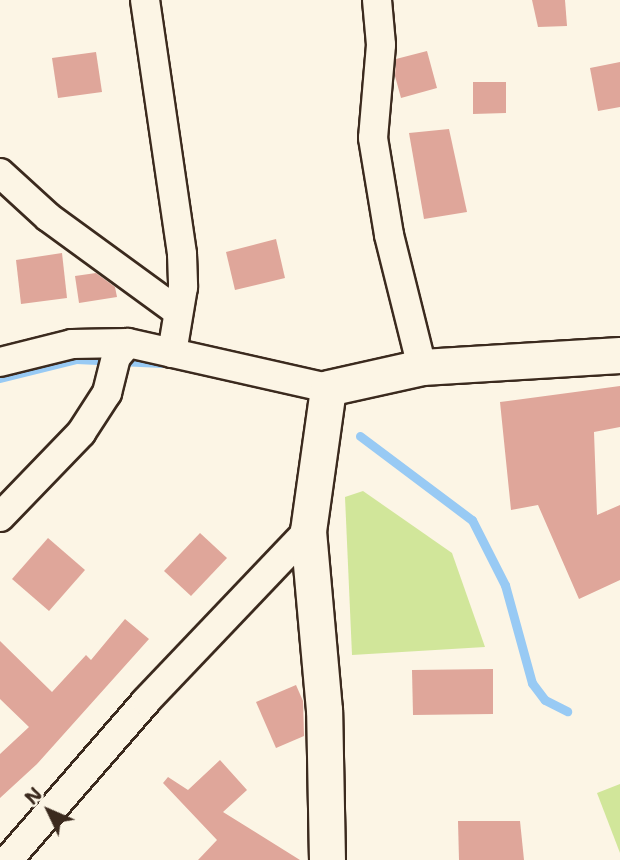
<!DOCTYPE html>
<html>
<head>
<meta charset="utf-8">
<style>
  body { margin:0 }
  #map { position:relative; width:620px; height:860px; overflow:hidden; background:#fcf5e5; font-family:"Shantell Sans",sans-serif }
  div>[style] { position:absolute }
  [style*='--x'] { left:calc(var(--x)*1px); top:calc(var(--y)*1px); width:calc(var(--w)*1px); rotate:calc(var(--a)*1deg) }
  .green>* { inset:0; background:#d1e69a }
  .stream>* { height:9px; margin:-4.5px; padding:0 4.5px; transform-origin:4.5px; border-radius:4.5px; background:#98caf4 }
  .building>* { inset:0; background:#dfa69a }
  .roads { filter:drop-shadow(2px 0 #3b2a1e) drop-shadow(-2px 0 #3b2a1e) drop-shadow(0 2px #3b2a1e) drop-shadow(0 -2px #3b2a1e) }
  .minor>* { height:28px; margin:-14px; padding:0 14px; transform-origin:14px; border-radius:14px; background:#fcf5e5 }
  .tertiary>* { height:35px; margin:-17.5px; padding:0 17.5px; transform-origin:17.5px; border-radius:17.5px; background:#fcf5e5 }
  span { translate:-50% -50%; white-space:nowrap; text-align:center; line-height:1.15; -webkit-text-stroke:7px #fcf5e5; paint-order:stroke }
  .north { position:absolute; left:14px; top:776px; width:70px; height:70px; -webkit-text-stroke:5px #fcf5e5; paint-order:stroke; rotate:314deg; font-size:19px; font-weight:700; line-height:28px; text-align:center; color:#3b2a1e }
  .north::after { content:''; display:block; margin:auto; width:24px; height:32px; background:#3b2a1e; clip-path:polygon(50% 0,100% 100%,50% 72%,0 100%) }
</style>
</head>
<body>
<div id="map">
  <div class="green">
    <div style="clip-path:polygon(363px 491px,452px 553px,485px 647px,352px 655px,345px 497px)"></div>
    <div style="clip-path:polygon(620px 784px,620px 853px,597px 793px)"></div>
  </div>
  <div class="stream">
    <div style="--x:0;--y:378;--w:78;--a:-14"></div>
    <div style="--x:76;--y:359;--w:86;--a:2.7"></div>
    <div style="--x:360;--y:436;--w:140;--a:36.9"></div>
    <div style="--x:472;--y:520;--w:73;--a:63.1"></div>
    <div style="--x:505;--y:585;--w:102;--a:74.6"></div>
    <div style="--x:532;--y:683;--w:21;--a:53"></div>
    <div style="--x:545;--y:700;--w:25;--a:27"></div>
  </div>
  <div class="building">
    <div style="clip-path:polygon(532px 0,565px 0,567px 26px,538px 27px)"></div>
    <div style="clip-path:polygon(427px 51px,437px 88px,401px 98px,395px 76px,396px 59px)"></div>
    <div style="clip-path:polygon(96px 52px,102px 92px,58px 98px,52px 58px)"></div>
    <div style="clip-path:polygon(620px 62px,620px 107px,598px 111px,590px 68px)"></div>
    <div style="clip-path:polygon(473px 82px,506px 82px,506px 113px,473px 114px)"></div>
    <div style="clip-path:polygon(449px 129px,467px 212px,424px 219px,409px 133px)"></div>
    <div style="clip-path:polygon(276px 239px,285px 278px,235px 290px,226px 252px)"></div>
    <div style="clip-path:polygon(62px 253px,67px 298px,21px 304px,16px 260px)"></div>
    <div style="clip-path:polygon(96px 273px,115px 287px,117px 297px,79px 303px,75px 276px)"></div>
    <div style="clip-path:polygon(620px 386px,620px 427px,594px 432px,597px 515px,620px 505px,620px 580px,579px 599px,538px 505px,511px 510px,500px 402px)"></div>
    <div style="clip-path:polygon(200px 533px,227px 558px,191px 596px,164px 571px)"></div>
    <div style="clip-path:polygon(48px 538px,85px 570px,49px 611px,12px 579px)"></div>
    <div style="clip-path:polygon(125px 619px,149px 639px,37px 764px,0 798px,0 754px,29px 727px,0 699px,0 641px,52px 692px,86px 655px,91px 660px)"></div>
    <div style="clip-path:polygon(493px 669px,493px 714px,413px 715px,412px 670px)"></div>
    <div style="clip-path:polygon(296px 685px,303px 701px,304px 736px,276px 748px,256px 702px)"></div>
    <div style="clip-path:polygon(220px 760px,247px 790px,223px 812px,300px 860px,198px 860px,217px 840px,163px 783px,168px 777px,188px 790px)"></div>
    <div style="clip-path:polygon(458px 821px,520px 821px,524px 860px,459px 860px)"></div>
  </div>
  <div class="roads">
    <div class="minor">
      <div style="--x:145;--y:0;--w:257;--a:81.7"></div>
      <div style="--x:182;--y:254;--w:33;--a:88"></div>
      <div style="--x:183;--y:287;--w:67;--a:99.5"></div>
      <div style="--x:377;--y:0;--w:45;--a:84.9"></div>
      <div style="--x:381;--y:45;--w:93;--a:94.9"></div>
      <div style="--x:373;--y:138;--w:98;--a:80.6"></div>
      <div style="--x:389;--y:235;--w:136;--a:76"></div>
      <div style="--x:0;--y:173;--w:65;--a:42.5"></div>
      <div style="--x:48;--y:217;--w:160;--a:36.1"></div>
      <div style="--x:0;--y:362;--w:74;--a:-14"></div>
      <div style="--x:72;--y:344;--w:56;--a:-1"></div>
      <div style="--x:128;--y:343;--w:205;--a:12.7"></div>
      <div style="--x:0;--y:517;--w:117;--a:-46"></div>
      <div style="--x:81;--y:433;--w:48;--a:-57"></div>
      <div style="--x:107;--y:393;--w:37;--a:-76"></div>
      <div style="--x:116;--y:357;--w:18;--a:-49"></div>
      <div style="--x:8;--y:860;--w:211;--a:-49"></div>
      <div style="--x:146;--y:701;--w:235;--a:-46.4"></div>
    </div>
    <div class="tertiary">
      <div style="--x:327;--y:860;--w:150;--a:-91.1"></div>
      <div style="--x:324;--y:710;--w:180;--a:-95.1"></div>
      <div style="--x:308;--y:531;--w:144;--a:-82"></div>
      <div style="--x:328;--y:388;--w:96;--a:-12.6"></div>
      <div style="--x:422;--y:367;--w:198;--a:-3.5"></div>
    </div>
  </div>
  <div class="north">N</div>
</div>
</body>
</html>
